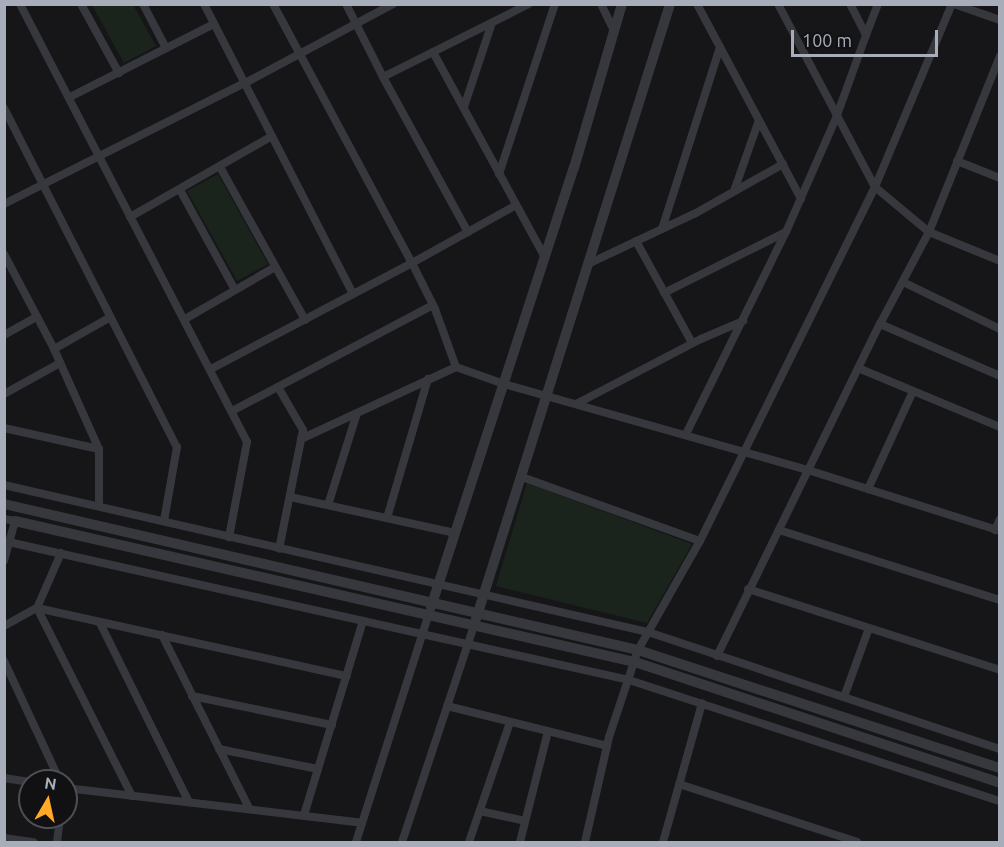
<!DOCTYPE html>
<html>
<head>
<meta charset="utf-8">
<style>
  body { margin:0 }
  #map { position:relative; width:1004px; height:847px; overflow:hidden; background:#161618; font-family:Ubuntu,sans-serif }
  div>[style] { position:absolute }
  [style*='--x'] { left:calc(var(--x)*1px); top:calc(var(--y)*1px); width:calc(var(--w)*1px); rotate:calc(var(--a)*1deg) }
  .green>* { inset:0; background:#1b241c }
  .minor>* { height:8px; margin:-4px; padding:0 4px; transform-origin:4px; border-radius:4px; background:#36383d }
  .tertiary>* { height:10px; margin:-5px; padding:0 5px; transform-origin:5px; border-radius:5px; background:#36383d }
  span { translate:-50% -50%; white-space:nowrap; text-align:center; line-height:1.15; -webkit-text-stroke:6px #111113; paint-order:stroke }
  .frame { position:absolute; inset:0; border:6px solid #a7adb9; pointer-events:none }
  .north { position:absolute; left:18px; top:769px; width:60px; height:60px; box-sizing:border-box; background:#111113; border:2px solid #4d4f55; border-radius:50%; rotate:9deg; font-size:16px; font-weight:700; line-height:24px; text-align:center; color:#a7adb9 }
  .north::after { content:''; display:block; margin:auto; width:21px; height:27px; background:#ffa927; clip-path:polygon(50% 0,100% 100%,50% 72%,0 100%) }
  .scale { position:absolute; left:791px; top:30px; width:147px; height:27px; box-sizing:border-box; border:3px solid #a7adb9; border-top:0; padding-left:8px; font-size:18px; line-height:21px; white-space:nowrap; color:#a7adb9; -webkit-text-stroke:4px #111113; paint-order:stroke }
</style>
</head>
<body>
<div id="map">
  <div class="green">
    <div style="clip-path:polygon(92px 5px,133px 5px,156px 46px,124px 63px)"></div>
    <div style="clip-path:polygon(218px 174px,268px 264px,237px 281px,187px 191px)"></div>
    <div style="clip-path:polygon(527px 483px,692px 544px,647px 623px,496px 586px)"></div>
  </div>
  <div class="minor">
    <div style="--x:20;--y:4;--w:493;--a:62.6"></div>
    <div style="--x:247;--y:442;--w:97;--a:100.7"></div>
    <div style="--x:81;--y:4;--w:79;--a:61.2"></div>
    <div style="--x:143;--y:4;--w:50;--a:62.4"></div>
    <div style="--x:204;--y:4;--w:326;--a:62.8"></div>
    <div style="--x:273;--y:4;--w:294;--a:61.8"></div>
    <div style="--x:412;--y:263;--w:51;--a:63.4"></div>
    <div style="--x:435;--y:309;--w:62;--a:70.1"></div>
    <div style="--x:346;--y:4;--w:82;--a:63.1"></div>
    <div style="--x:383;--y:77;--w:163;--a:-26.6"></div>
    <div style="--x:601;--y:4;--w:30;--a:64"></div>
    <div style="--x:697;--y:4;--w:221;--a:61.9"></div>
    <div style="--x:778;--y:4;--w:207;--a:62.1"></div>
    <div style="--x:875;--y:187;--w:70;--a:39.8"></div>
    <div style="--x:929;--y:232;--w:77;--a:22.2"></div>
    <div style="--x:954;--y:4;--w:49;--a:19.2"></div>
    <div style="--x:866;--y:35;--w:33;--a:-69"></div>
    <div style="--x:433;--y:52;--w:234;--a:61.4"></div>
    <div style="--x:383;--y:77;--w:177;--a:61.3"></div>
    <div style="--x:70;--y:97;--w:161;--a:-26.9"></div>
    <div style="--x:464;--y:107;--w:89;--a:-71.6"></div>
    <div style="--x:4;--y:108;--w:381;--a:63"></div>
    <div style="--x:177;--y:447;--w:75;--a:100"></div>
    <div style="--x:957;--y:161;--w:46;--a:21.6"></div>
    <div style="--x:220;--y:167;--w:175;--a:60.9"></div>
    <div style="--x:499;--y:174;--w:179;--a:-71.8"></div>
    <div style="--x:180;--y:190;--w:114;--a:61.2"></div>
    <div style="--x:734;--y:191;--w:75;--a:-70.6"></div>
    <div style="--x:4;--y:204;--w:270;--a:-26.7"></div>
    <div style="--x:245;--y:83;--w:168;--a:-28.1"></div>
    <div style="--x:130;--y:217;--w:163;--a:-29.7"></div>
    <div style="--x:662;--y:229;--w:191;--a:-72.3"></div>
    <div style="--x:636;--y:241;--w:116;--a:61.2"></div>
    <div style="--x:4;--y:254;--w:107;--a:62.2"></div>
    <div style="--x:54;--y:349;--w:110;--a:65.8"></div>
    <div style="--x:99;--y:449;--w:57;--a:90"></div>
    <div style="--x:588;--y:264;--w:119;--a:-25.3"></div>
    <div style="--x:696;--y:213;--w:100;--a:-29.4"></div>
    <div style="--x:903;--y:282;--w:108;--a:25.9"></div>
    <div style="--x:664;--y:293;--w:136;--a:-26.6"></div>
    <div style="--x:185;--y:319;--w:104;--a:-30"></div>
    <div style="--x:880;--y:324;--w:131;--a:23.4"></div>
    <div style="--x:4;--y:335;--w:38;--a:-29"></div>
    <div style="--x:54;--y:349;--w:63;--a:-29.4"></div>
    <div style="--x:858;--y:368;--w:154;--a:22.6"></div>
    <div style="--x:211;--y:369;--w:227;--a:-27.8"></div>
    <div style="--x:412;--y:263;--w:119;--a:-29.1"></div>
    <div style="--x:278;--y:387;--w:50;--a:59.8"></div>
    <div style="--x:303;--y:430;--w:121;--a:101.4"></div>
    <div style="--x:4;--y:394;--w:64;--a:-29"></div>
    <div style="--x:578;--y:403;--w:139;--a:-27.5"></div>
    <div style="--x:701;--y:339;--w:46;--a:-23.2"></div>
    <div style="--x:232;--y:411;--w:227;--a:-27.8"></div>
    <div style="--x:4;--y:428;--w:97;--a:12.5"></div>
    <div style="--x:686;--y:434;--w:225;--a:-63.7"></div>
    <div style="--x:786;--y:232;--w:124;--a:-66.3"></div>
    <div style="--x:836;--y:118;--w:88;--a:-70.1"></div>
    <div style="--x:866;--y:35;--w:35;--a:-117"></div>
    <div style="--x:301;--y:439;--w:171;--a:-24.9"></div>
    <div style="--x:456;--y:367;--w:51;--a:19.5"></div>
    <div style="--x:504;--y:384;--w:316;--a:15.8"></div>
    <div style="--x:808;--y:470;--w:201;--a:17.6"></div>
    <div style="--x:522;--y:477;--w:189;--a:19.8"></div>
    <div style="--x:700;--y:541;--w:395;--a:-63.7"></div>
    <div style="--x:875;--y:187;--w:199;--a:-67.2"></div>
    <div style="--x:4;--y:485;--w:661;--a:12.86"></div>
    <div style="--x:648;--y:632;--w:371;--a:18.4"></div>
    <div style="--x:868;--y:489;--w:108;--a:-65.3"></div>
    <div style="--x:290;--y:497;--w:169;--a:12.3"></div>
    <div style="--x:328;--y:505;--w:96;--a:-72.5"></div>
    <div style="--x:387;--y:518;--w:145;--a:-73.6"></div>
    <div style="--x:4;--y:519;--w:11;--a:10"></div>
    <div style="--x:15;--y:521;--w:41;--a:105.4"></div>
    <div style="--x:779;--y:530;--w:232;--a:17.6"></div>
    <div style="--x:995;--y:530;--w:12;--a:-66"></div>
    <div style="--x:4;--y:541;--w:640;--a:12.54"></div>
    <div style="--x:629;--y:680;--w:390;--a:18.1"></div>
    <div style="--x:748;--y:589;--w:265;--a:17.8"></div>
    <div style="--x:100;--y:623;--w:200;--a:63.6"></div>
    <div style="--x:4;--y:626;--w:38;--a:-29"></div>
    <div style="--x:37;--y:608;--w:60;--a:-66.4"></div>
    <div style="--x:162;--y:635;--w:194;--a:63.3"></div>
    <div style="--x:717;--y:656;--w:370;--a:-63.9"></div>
    <div style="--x:880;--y:324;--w:104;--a:-62"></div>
    <div style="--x:929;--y:232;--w:190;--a:-68"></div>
    <div style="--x:4;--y:661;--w:132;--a:65"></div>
    <div style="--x:192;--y:696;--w:143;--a:11.7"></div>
    <div style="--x:844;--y:697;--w:73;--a:-70.1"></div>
    <div style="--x:447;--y:706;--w:165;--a:14"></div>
    <div style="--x:219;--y:749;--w:101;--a:11.4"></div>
    <div style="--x:4;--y:778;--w:26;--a:9"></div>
    <div style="--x:679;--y:784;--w:187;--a:18"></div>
    <div style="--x:66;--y:788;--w:298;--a:6.7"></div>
    <div style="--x:132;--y:796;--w:211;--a:-116.8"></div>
    <div style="--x:37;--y:608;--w:317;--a:12.4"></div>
    <div style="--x:480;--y:811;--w:46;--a:12.5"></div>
    <div style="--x:304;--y:815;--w:203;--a:-73.1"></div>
    <div style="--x:4;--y:838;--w:30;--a:8"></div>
    <div style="--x:57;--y:842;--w:25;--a:-83"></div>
    <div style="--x:356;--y:842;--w:240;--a:-72.3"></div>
    <div style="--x:402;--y:842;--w:229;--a:-71.6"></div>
    <div style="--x:469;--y:842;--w:127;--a:-71.1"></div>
    <div style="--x:520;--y:842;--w:114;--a:-75.8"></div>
    <div style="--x:585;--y:842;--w:108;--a:-77.1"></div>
    <div style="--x:609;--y:737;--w:92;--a:-71.6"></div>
    <div style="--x:638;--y:650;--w:125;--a:-60.4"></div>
    <div style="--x:663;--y:842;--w:144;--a:-74.3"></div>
  </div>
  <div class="tertiary">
    <div style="--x:4;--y:504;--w:651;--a:12.97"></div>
    <div style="--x:638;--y:650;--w:381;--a:18.1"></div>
    <div style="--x:15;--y:521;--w:636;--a:12.81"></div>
    <div style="--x:635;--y:662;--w:385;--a:18.3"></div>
    <div style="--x:431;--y:607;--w:462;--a:-72"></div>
    <div style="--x:574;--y:168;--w:171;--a:-73.7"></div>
    <div style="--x:476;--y:619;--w:645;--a:-72.49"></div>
  </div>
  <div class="frame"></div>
  <div class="north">N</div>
  <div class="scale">100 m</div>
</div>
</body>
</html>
